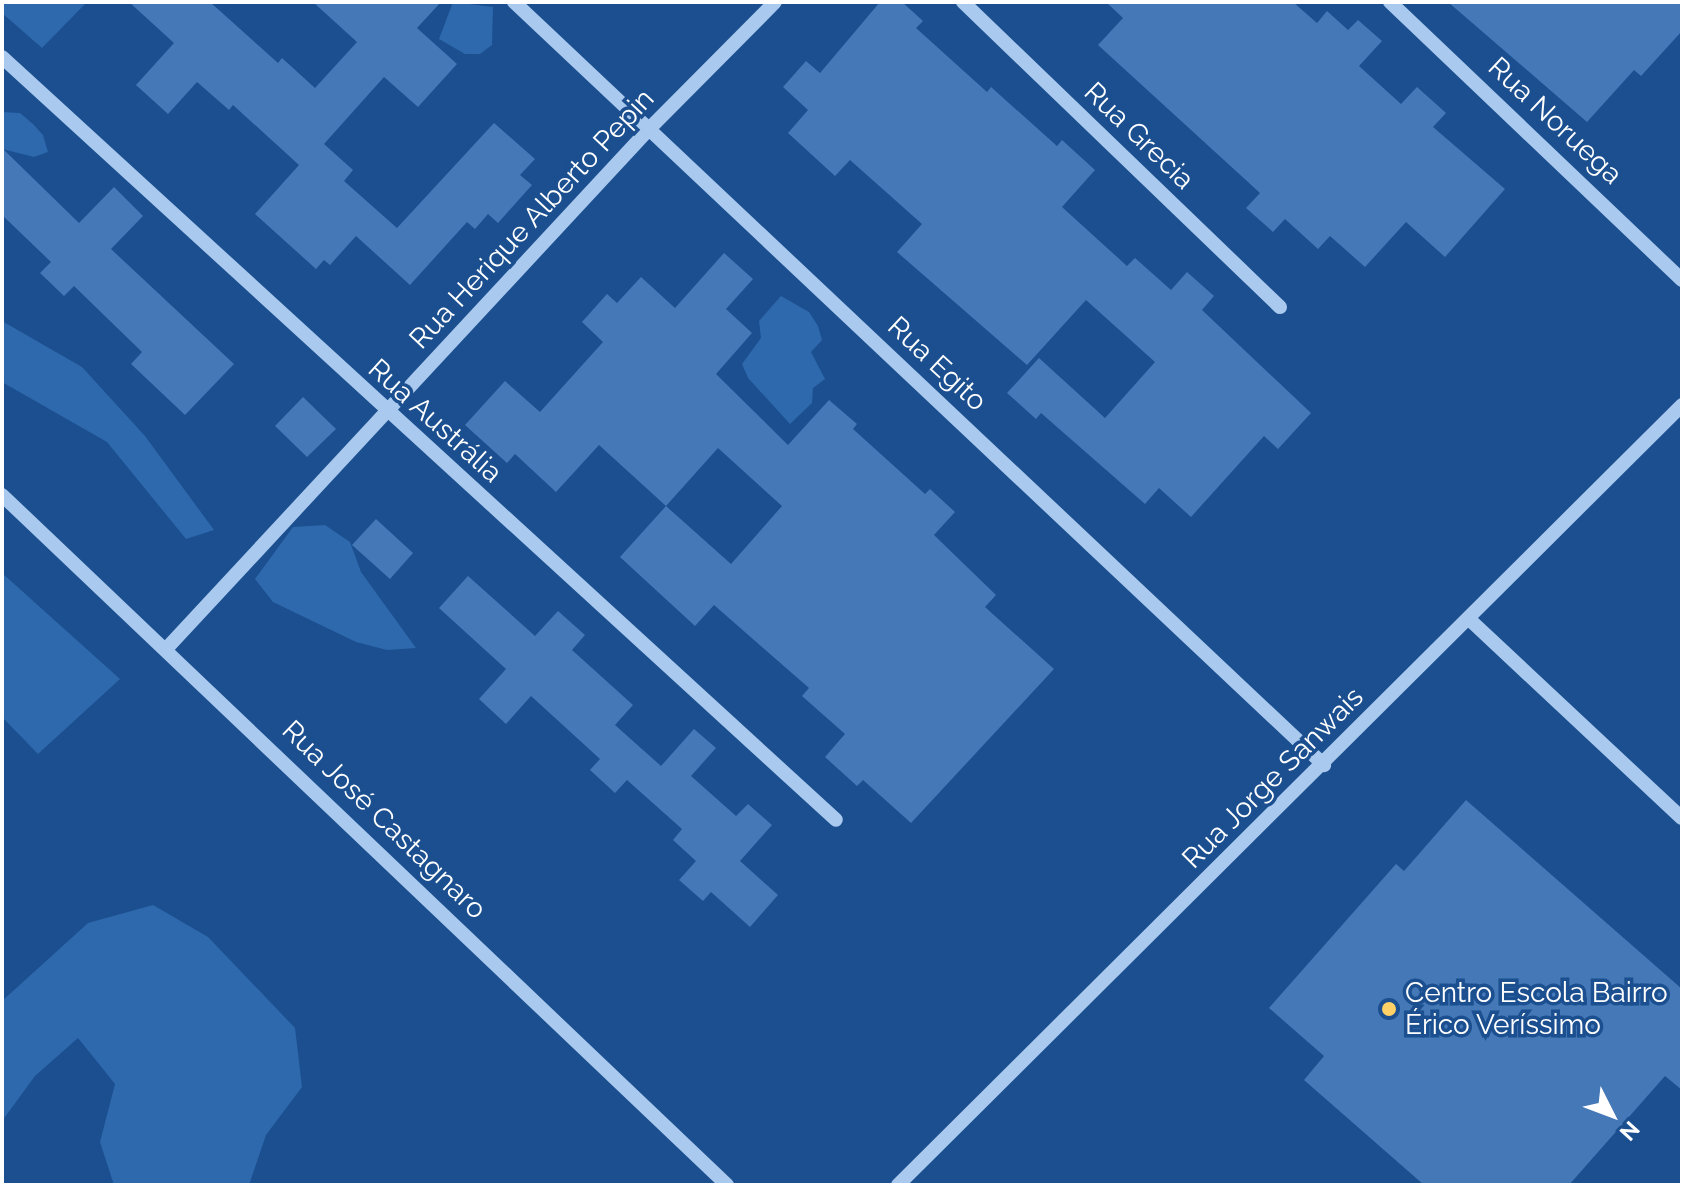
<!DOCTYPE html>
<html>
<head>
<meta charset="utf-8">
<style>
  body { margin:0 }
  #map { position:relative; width:1684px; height:1187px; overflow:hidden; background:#1b4f8f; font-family:Raleway,sans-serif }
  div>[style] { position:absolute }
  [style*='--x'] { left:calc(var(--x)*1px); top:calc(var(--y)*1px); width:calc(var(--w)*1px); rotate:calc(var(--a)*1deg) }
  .green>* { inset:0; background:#2e69ad }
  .building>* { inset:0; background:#4478b7 }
  .minor>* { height:14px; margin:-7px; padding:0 7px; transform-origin:7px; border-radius:7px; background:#a9c9ee }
  .dots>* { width:22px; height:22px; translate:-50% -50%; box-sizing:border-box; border:4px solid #1b4f8f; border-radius:50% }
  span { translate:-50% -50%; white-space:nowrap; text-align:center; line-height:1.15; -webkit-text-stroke:7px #1b4f8f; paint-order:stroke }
  .street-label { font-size:28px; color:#fff }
  .poi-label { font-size:28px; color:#fff }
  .left { translate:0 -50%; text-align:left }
  .frame { position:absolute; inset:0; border:4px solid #fff; pointer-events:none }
  .north { position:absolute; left:1572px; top:1075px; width:80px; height:80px; -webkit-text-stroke:6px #1b4f8f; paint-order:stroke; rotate:132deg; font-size:22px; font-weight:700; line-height:32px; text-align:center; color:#fff }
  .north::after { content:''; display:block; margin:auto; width:28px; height:36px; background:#fff; clip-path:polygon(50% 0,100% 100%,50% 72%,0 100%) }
</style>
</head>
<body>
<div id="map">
  <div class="green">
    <div style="clip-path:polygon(2px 2px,87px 2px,42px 48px,2px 13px)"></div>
    <div style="clip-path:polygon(453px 2px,493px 7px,492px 45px,480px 54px,465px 54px,439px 39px)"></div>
    <div style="clip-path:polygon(2px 112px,20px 113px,33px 124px,43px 135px,48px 152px,34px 157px,2px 149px)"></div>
    <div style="clip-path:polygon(781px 296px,809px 312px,818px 326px,822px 340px,811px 352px,825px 379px,813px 388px,812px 403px,790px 424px,748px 378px,742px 364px,761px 338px,759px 321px)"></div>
    <div style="clip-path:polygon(2px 321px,82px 367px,145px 436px,214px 530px,186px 539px,107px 442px,2px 382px)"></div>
    <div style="clip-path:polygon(325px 525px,350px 542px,361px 572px,416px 648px,387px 650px,356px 642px,273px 602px,255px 579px,293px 527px)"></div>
    <div style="clip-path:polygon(2px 573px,120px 679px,38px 754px,2px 717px)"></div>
    <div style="clip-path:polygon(153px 905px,208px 937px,295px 1028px,302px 1087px,266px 1135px,249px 1185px,114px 1185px,100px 1142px,115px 1084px,78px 1038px,35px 1076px,2px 1121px,2px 1001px,88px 923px)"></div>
  </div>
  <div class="building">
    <div style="clip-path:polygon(129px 2px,210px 2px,278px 63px,282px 58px,315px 88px,357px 42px,313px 2px,441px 2px,417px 28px,457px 64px,418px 107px,384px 77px,324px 144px,353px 170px,344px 181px,397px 228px,494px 123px,535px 159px,520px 175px,532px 185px,498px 223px,488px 214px,475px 229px,467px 222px,410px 285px,356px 236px,330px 265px,324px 260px,316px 269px,255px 214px,299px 165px,233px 105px,229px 110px,197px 82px,168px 114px,136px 85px,174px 43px)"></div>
    <div style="clip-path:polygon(880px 2px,902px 2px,923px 21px,916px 28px,987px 92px,991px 87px,1057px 146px,1062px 140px,1095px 170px,1062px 207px,1127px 266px,1135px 258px,1171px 290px,1187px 272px,1214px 296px,1202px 310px,1311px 413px,1278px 449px,1264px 436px,1191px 517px,1159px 488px,1145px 504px,1041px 413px,1036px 419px,1007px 393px,1039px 358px,1105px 418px,1155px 362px,1086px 300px,1027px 365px,897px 252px,922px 224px,850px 160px,835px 176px,788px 133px,808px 110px,783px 87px,806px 61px,820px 73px)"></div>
    <div style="clip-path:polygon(1106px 2px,1293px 2px,1317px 23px,1327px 11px,1348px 30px,1358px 20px,1382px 41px,1359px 66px,1401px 104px,1417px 87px,1446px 113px,1433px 127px,1505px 189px,1445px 257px,1406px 222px,1365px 267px,1330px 236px,1318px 249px,1285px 219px,1273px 232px,1246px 208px,1260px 193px,1098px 45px,1123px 18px)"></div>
    <div style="clip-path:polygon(1448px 2px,1682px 2px,1682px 31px,1641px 76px,1634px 70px,1587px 122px)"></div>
    <div style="clip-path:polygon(2px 148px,79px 223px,114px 187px,143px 216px,111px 249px,234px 364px,185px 415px,131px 364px,142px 352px,74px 286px,64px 296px,40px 273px,51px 262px,2px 215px)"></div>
    <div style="clip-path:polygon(evenodd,724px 253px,753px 279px,726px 309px,752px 333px,716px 374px,788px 445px,829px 400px,857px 424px,853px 429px,925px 494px,930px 489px,955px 512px,934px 535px,996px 595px,985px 607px,1054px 669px,911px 823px,863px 780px,857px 786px,825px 757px,845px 734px,802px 696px,809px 688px,714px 605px,695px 626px,620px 557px,666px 506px,599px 445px,556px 492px,515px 454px,507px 463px,465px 425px,505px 381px,540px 412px,603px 342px,582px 322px,607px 294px,617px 303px,641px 277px,675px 308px,724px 253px,718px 448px,782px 506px,731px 564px,666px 506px,718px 448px)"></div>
    <div style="clip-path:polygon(303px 397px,336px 429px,307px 457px,275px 426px)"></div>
    <div style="clip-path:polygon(376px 519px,413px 553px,390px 579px,352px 545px)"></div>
    <div style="clip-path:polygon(468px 576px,535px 636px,558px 611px,585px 635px,572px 650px,633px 705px,615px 725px,661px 766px,694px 729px,716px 748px,691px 776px,736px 816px,748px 804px,772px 825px,740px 861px,778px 895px,750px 927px,711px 892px,703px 901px,679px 880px,696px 861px,673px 840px,682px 829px,627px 780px,615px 793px,590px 770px,600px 759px,531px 696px,506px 724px,479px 699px,506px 669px,439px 608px)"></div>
    <div style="clip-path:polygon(1466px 800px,1682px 989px,1682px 1090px,1665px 1076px,1569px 1185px,1424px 1185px,1304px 1080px,1324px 1056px,1269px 1008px,1396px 864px,1404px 871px)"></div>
  </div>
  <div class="minor">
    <div style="--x:514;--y:2;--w:1113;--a:43.29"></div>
    <div style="--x:963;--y:2;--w:440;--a:43.9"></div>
    <div style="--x:1390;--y:2;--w:403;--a:43.6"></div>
    <div style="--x:2;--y:57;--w:1130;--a:42.45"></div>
    <div style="--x:2;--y:495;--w:1001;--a:43.58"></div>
    <div style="--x:1469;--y:619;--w:291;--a:43.1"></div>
    <div style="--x:167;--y:648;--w:710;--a:-47.11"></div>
    <div style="--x:650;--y:128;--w:177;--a:-45.2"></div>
    <div style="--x:898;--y:1185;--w:1106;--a:-44.85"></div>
  </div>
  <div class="dots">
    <div style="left:1389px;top:1009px;background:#ffd166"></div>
  </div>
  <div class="street-label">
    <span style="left:1555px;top:121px;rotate:43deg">Rua Noruega</span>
    <span style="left:1139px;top:136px;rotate:44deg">Rua Grecia</span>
    <span style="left:532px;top:219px;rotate:-47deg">Rua Herique Alberto Pepin</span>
    <span style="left:937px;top:364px;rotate:43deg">Rua Egito</span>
    <span style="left:435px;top:421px;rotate:42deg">Rua Austrália</span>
    <span style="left:1273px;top:778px;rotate:-45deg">Rua Jorge Sanwais</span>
    <span style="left:384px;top:820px;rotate:44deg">Rua José Castagnaro</span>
  </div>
  <div class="poi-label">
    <span class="left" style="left:1405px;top:1009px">Centro Escola Bairro<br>Érico Veríssimo</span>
  </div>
  <div class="frame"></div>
  <div class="north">N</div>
</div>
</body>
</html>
